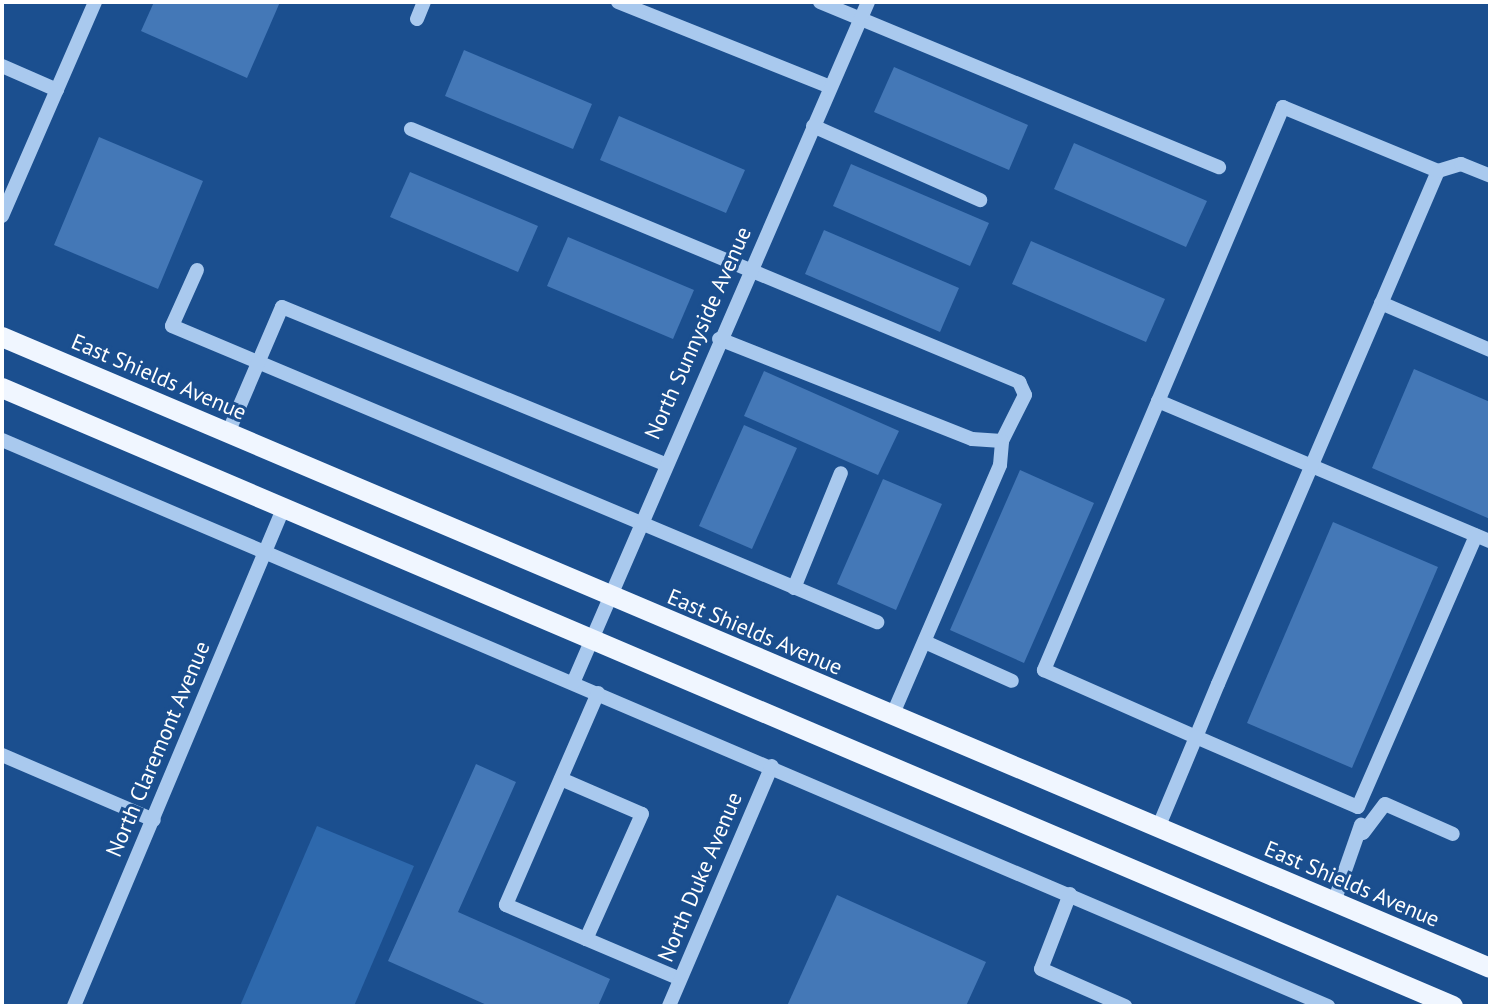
<!DOCTYPE html>
<html>
<head>
<meta charset="utf-8">
<style>
  body { margin:0 }
  #map { position:relative; width:1492px; height:1008px; overflow:hidden; background:#1b4f8f; font-family:"PT Sans",sans-serif }
  div>[style] { position:absolute }
  [style*='--x'] { left:calc(var(--x)*1px); top:calc(var(--y)*1px); width:calc(var(--w)*1px); rotate:calc(var(--a)*1deg) }
  .green>* { inset:0; background:#2e69ad }
  .building>* { inset:0; background:#4478b7 }
  .minor>* { height:14px; margin:-7px; padding:0 7px; transform-origin:7px; border-radius:7px; background:#a9c9ee }
  .major>* { height:20px; margin:-10px; padding:0 10px; transform-origin:10px; border-radius:10px; background:#f0f6ff }
  span { translate:-50% -50%; white-space:nowrap; text-align:center; line-height:1.15; -webkit-text-stroke:6px #1b4f8f; paint-order:stroke }
  .street-label { font-size:22px; color:#fff }
  .frame { position:absolute; inset:0; border:4px solid #fff; pointer-events:none }
</style>
</head>
<body>
<div id="map">
  <div class="green">
    <div style="clip-path:polygon(317px 826px,414px 866px,354px 1006px,240px 1006px)"></div>
  </div>
  <div class="building">
    <div style="clip-path:polygon(154px 2px,280px 2px,247px 78px,141px 31px)"></div>
    <div style="clip-path:polygon(464px 50px,592px 104px,573px 149px,445px 96px)"></div>
    <div style="clip-path:polygon(894px 67px,1028px 125px,1009px 170px,874px 112px)"></div>
    <div style="clip-path:polygon(619px 116px,745px 170px,726px 213px,600px 160px)"></div>
    <div style="clip-path:polygon(99px 137px,203px 181px,158px 289px,54px 245px)"></div>
    <div style="clip-path:polygon(1074px 143px,1207px 201px,1186px 247px,1054px 189px)"></div>
    <div style="clip-path:polygon(851px 164px,989px 223px,970px 266px,833px 206px)"></div>
    <div style="clip-path:polygon(410px 172px,538px 226px,518px 272px,390px 217px)"></div>
    <div style="clip-path:polygon(824px 230px,959px 288px,940px 332px,805px 274px)"></div>
    <div style="clip-path:polygon(568px 237px,694px 290px,673px 339px,547px 286px)"></div>
    <div style="clip-path:polygon(1031px 241px,1165px 299px,1146px 342px,1012px 284px)"></div>
    <div style="clip-path:polygon(1414px 369px,1490px 402px,1490px 519px,1372px 468px)"></div>
    <div style="clip-path:polygon(764px 371px,899px 431px,878px 475px,744px 416px)"></div>
    <div style="clip-path:polygon(744px 425px,797px 448px,752px 549px,699px 526px)"></div>
    <div style="clip-path:polygon(1020px 470px,1094px 503px,1024px 663px,950px 630px)"></div>
    <div style="clip-path:polygon(883px 479px,942px 504px,896px 610px,837px 584px)"></div>
    <div style="clip-path:polygon(1333px 522px,1438px 567px,1352px 768px,1247px 723px)"></div>
    <div style="clip-path:polygon(476px 764px,516px 782px,458px 912px,610px 979px,598px 1006px,489px 1006px,388px 961px)"></div>
    <div style="clip-path:polygon(837px 895px,986px 962px,966px 1006px,787px 1006px)"></div>
  </div>
  <div class="minor">
    <div style="--x:618;--y:2;--w:228;--a:21.8"></div>
    <div style="--x:820;--y:2;--w:432;--a:22.5"></div>
    <div style="--x:417;--y:19;--w:18;--a:-68"></div>
    <div style="--x:2;--y:66;--w:60;--a:23.6"></div>
    <div style="--x:813;--y:126;--w:183;--a:23.9"></div>
    <div style="--x:411;--y:129;--w:659;--a:22.59"></div>
    <div style="--x:1019;--y:382;--w:14;--a:65"></div>
    <div style="--x:1025;--y:395;--w:51;--a:116.6"></div>
    <div style="--x:1002;--y:441;--w:30;--a:-176"></div>
    <div style="--x:972;--y:439;--w:272;--a:-158.4"></div>
    <div style="--x:1438;--y:171;--w:24;--a:-17"></div>
    <div style="--x:1461;--y:164;--w:31;--a:22"></div>
    <div style="--x:2;--y:216;--w:233;--a:-66.5"></div>
    <div style="--x:197;--y:270;--w:61;--a:114.1"></div>
    <div style="--x:172;--y:326;--w:765;--a:22.78"></div>
    <div style="--x:1381;--y:303;--w:119;--a:23.3"></div>
    <div style="--x:1158;--y:401;--w:360;--a:22.9"></div>
    <div style="--x:228;--y:433;--w:137;--a:-66.8"></div>
    <div style="--x:282;--y:307;--w:413;--a:22.3"></div>
    <div style="--x:2;--y:440;--w:1442;--a:23.12"></div>
    <div style="--x:794;--y:588;--w:124;--a:-67.8"></div>
    <div style="--x:925;--y:642;--w:95;--a:24.1"></div>
    <div style="--x:573;--y:683;--w:742;--a:-66.58"></div>
    <div style="--x:598;--y:693;--w:231;--a:113.5"></div>
    <div style="--x:506;--y:905;--w:189;--a:23"></div>
    <div style="--x:892;--y:716;--w:273;--a:-66.7"></div>
    <div style="--x:1000;--y:465;--w:24;--a:-85"></div>
    <div style="--x:2;--y:755;--w:165;--a:23.2"></div>
    <div style="--x:561;--y:779;--w:88;--a:23.4"></div>
    <div style="--x:642;--y:814;--w:137;--a:114.1"></div>
    <div style="--x:1158;--y:828;--w:99;--a:-67.3"></div>
    <div style="--x:1196;--y:737;--w:57;--a:-67.5"></div>
    <div style="--x:1218;--y:684;--w:558;--a:-66.79"></div>
    <div style="--x:1438;--y:171;--w:168;--a:-157.6"></div>
    <div style="--x:1283;--y:107;--w:612;--a:113"></div>
    <div style="--x:1044;--y:670;--w:166;--a:23.8"></div>
    <div style="--x:1196;--y:737;--w:176;--a:23.4"></div>
    <div style="--x:1358;--y:807;--w:296;--a:-66.5"></div>
    <div style="--x:1363;--y:833;--w:36;--a:-53"></div>
    <div style="--x:1385;--y:804;--w:74;--a:23.8"></div>
    <div style="--x:1070;--y:894;--w:80;--a:111.1"></div>
    <div style="--x:1041;--y:969;--w:92;--a:23.8"></div>
    <div style="--x:1334;--y:902;--w:82;--a:-70.7"></div>
    <div style="--x:74;--y:1006;--w:539;--a:-67.19"></div>
    <div style="--x:669;--y:1006;--w:261;--a:-66.8"></div>
  </div>
  <div class="major">
    <div style="--x:2;--y:337;--w:1616;--a:22.98"></div>
    <div style="--x:2;--y:388;--w:1577;--a:23.07"></div>
  </div>
  <div class="street-label">
    <span style="left:698px;top:333px;rotate:-66deg">North Sunnyside Avenue</span>
    <span style="left:159px;top:377px;rotate:23deg">East Shields Avenue</span>
    <span style="left:755px;top:632px;rotate:23deg">East Shields Avenue</span>
    <span style="left:158px;top:749px;rotate:-67deg">North Claremont Avenue</span>
    <span style="left:700px;top:877px;rotate:-67deg">North Duke Avenue</span>
    <span style="left:1352px;top:884px;rotate:23deg">East Shields Avenue</span>
  </div>
  <div class="frame"></div>
</div>
</body>
</html>
